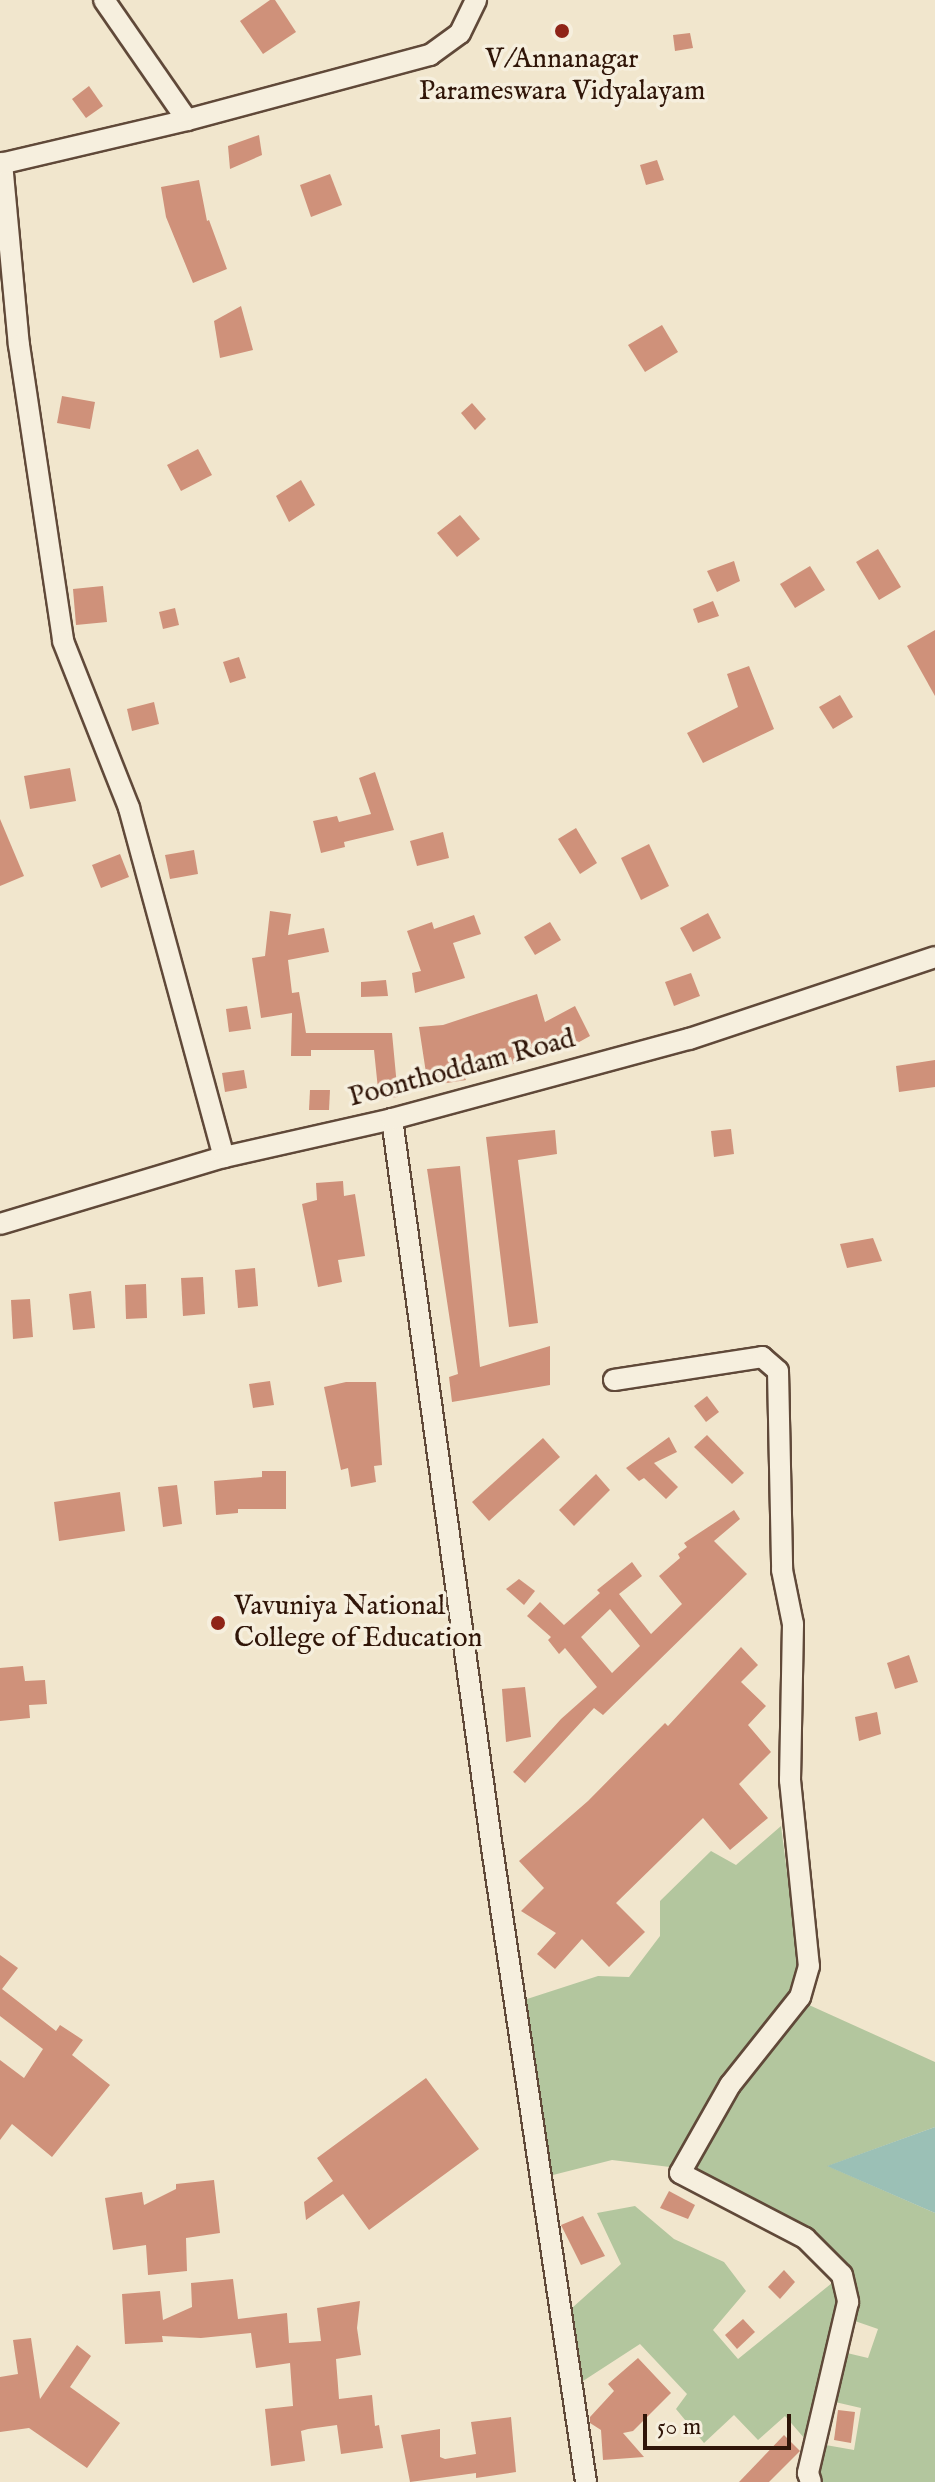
<!DOCTYPE html>
<html>
<head>
<meta charset="utf-8">
<style>
  body { margin:0 }
  #map { position:relative; width:935px; height:2482px; overflow:hidden; background:#f1e6cd; font-family:"IM FELL English",serif }
  div>[style] { position:absolute }
  [style*='--x'] { left:calc(var(--x)*1px); top:calc(var(--y)*1px); width:calc(var(--w)*1px); rotate:calc(var(--a)*1deg) }
  .green>* { inset:0; background:#b3c69e }
  .water>* { inset:0; background:#9bc0b6 }
  .building>* { inset:0; background:#cf917a }
  .roads { filter:drop-shadow(2px 0 #604939) drop-shadow(-2px 0 #604939) drop-shadow(0 2px #604939) drop-shadow(0 -2px #604939) }
  .minor>* { height:20px; margin:-10px; padding:0 10px; transform-origin:10px; border-radius:10px; background:#f6efde }
  .dots>* { width:22px; height:22px; translate:-50% -50%; box-sizing:border-box; border:4px solid #f6efde; border-radius:50% }
  span { translate:-50% -50%; white-space:nowrap; text-align:center; line-height:1.15; -webkit-text-stroke:7px #f6efde; paint-order:stroke }
  .poi-label { font-size:28px; color:#301508 }
  .left { translate:0 -50%; text-align:left }
  .street-label { font-size:28px; color:#301508 }
  .scale { position:absolute; left:643px; top:2414px; width:148px; height:36px; box-sizing:border-box; border:4px solid #301508; border-top:0; padding-left:10px; font-size:24px; line-height:28px; white-space:nowrap; color:#301508; -webkit-text-stroke:6px #f6efde; paint-order:stroke }
</style>
</head>
<body>
<div id="map">
  <div class="green">
    <div style="clip-path:polygon(781px 1826px,799px 1965px,788px 1993px,719px 2079px,670px 2167px,612px 2160px,549px 2176px,524px 2000px,598px 1976px,629px 1977px,660px 1936px,660px 1901px,711px 1851px,736px 1865px)"></div>
    <div style="clip-path:polygon(809px 2005px,935px 2062px,935px 2127px,828px 2166px,935px 2213px,935px 2482px,820px 2482px,815px 2471px,820px 2444px,854px 2450px,861px 2408px,835px 2402px,847px 2353px,868px 2358px,878px 2329px,852px 2320px,810px 2231px,693px 2168px,738px 2092px)"></div>
    <div style="clip-path:polygon(635px 2206px,674px 2239px,724px 2262px,746px 2291px,713px 2330px,738px 2359px,832px 2283px,837px 2304px,805px 2439px,785px 2416px,758px 2440px,734px 2415px,704px 2443px,676px 2409px,687px 2394px,640px 2344px,583px 2381px,572px 2308px,621px 2264px,597px 2213px)"></div>
  </div>
  <div class="water">
    <div style="clip-path:polygon(935px 2127px,935px 2213px,827px 2166px)"></div>
  </div>
  <div class="building">
    <div style="clip-path:polygon(270px 0,275px 0,296px 32px,263px 54px,240px 21px)"></div>
    <div style="clip-path:polygon(690px 33px,693px 48px,675px 51px,673px 35px)"></div>
    <div style="clip-path:polygon(89px 86px,103px 106px,86px 118px,72px 99px)"></div>
    <div style="clip-path:polygon(259px 135px,262px 155px,230px 169px,228px 146px)"></div>
    <div style="clip-path:polygon(657px 160px,664px 180px,646px 185px,640px 165px)"></div>
    <div style="clip-path:polygon(330px 174px,342px 205px,311px 217px,300px 185px)"></div>
    <div style="clip-path:polygon(199px 180px,207px 221px,209px 220px,227px 269px,193px 283px,166px 217px,161px 187px)"></div>
    <div style="clip-path:polygon(241px 306px,253px 350px,220px 358px,214px 321px)"></div>
    <div style="clip-path:polygon(662px 325px,678px 352px,645px 372px,628px 345px)"></div>
    <div style="clip-path:polygon(62px 396px,95px 402px,90px 429px,57px 423px)"></div>
    <div style="clip-path:polygon(472px 403px,486px 419px,475px 430px,461px 413px)"></div>
    <div style="clip-path:polygon(198px 449px,212px 475px,181px 491px,167px 465px)"></div>
    <div style="clip-path:polygon(301px 480px,315px 505px,289px 522px,276px 496px)"></div>
    <div style="clip-path:polygon(460px 515px,480px 539px,457px 557px,437px 533px)"></div>
    <div style="clip-path:polygon(878px 549px,901px 587px,879px 600px,856px 562px)"></div>
    <div style="clip-path:polygon(734px 561px,740px 581px,717px 592px,707px 571px)"></div>
    <div style="clip-path:polygon(810px 566px,825px 590px,795px 608px,780px 584px)"></div>
    <div style="clip-path:polygon(103px 586px,107px 622px,76px 625px,73px 589px)"></div>
    <div style="clip-path:polygon(713px 601px,719px 616px,698px 623px,693px 609px)"></div>
    <div style="clip-path:polygon(175px 608px,179px 625px,163px 629px,159px 612px)"></div>
    <div style="clip-path:polygon(935px 630px,935px 696px,907px 646px)"></div>
    <div style="clip-path:polygon(239px 657px,246px 678px,230px 683px,223px 662px)"></div>
    <div style="clip-path:polygon(749px 666px,774px 729px,703px 763px,687px 733px,738px 707px,727px 674px)"></div>
    <div style="clip-path:polygon(840px 695px,853px 717px,833px 729px,819px 707px)"></div>
    <div style="clip-path:polygon(154px 702px,159px 724px,132px 731px,127px 709px)"></div>
    <div style="clip-path:polygon(70px 768px,76px 801px,30px 809px,24px 776px)"></div>
    <div style="clip-path:polygon(375px 772px,394px 830px,344px 842px,345px 847px,321px 853px,313px 821px,337px 816px,339px 822px,371px 814px,359px 778px)"></div>
    <div style="clip-path:polygon(0 819px,24px 876px,0 886px)"></div>
    <div style="clip-path:polygon(576px 828px,597px 863px,580px 874px,558px 839px)"></div>
    <div style="clip-path:polygon(443px 832px,449px 858px,417px 866px,410px 841px)"></div>
    <div style="clip-path:polygon(649px 844px,669px 886px,641px 900px,621px 858px)"></div>
    <div style="clip-path:polygon(194px 850px,198px 874px,170px 879px,165px 855px)"></div>
    <div style="clip-path:polygon(120px 854px,129px 877px,101px 888px,92px 865px)"></div>
    <div style="clip-path:polygon(270px 911px,291px 914px,288px 935px,324px 928px,329px 952px,288px 960px,292px 993px,299px 992px,306px 1033px,392px 1033px,398px 1097px,379px 1099px,374px 1050px,311px 1050px,311px 1056px,291px 1056px,292px 1013px,261px 1018px,252px 958px,265px 956px)"></div>
    <div style="clip-path:polygon(708px 913px,721px 938px,693px 952px,680px 928px)"></div>
    <div style="clip-path:polygon(474px 915px,481px 934px,453px 943px,465px 978px,415px 993px,412px 973px,421px 971px,407px 931px,432px 922px,434px 929px)"></div>
    <div style="clip-path:polygon(550px 922px,561px 940px,535px 955px,524px 937px)"></div>
    <div style="clip-path:polygon(691px 973px,700px 996px,674px 1006px,665px 982px)"></div>
    <div style="clip-path:polygon(386px 980px,388px 996px,361px 997px,361px 982px)"></div>
    <div style="clip-path:polygon(537px 994px,545px 1022px,575px 1006px,590px 1036px,572px 1046px,513px 1064px,511px 1057px,464px 1076px,466px 1080px,428px 1086px,419px 1027px,443px 1025px)"></div>
    <div style="clip-path:polygon(247px 1006px,251px 1029px,229px 1032px,226px 1009px)"></div>
    <div style="clip-path:polygon(935px 1060px,935px 1087px,899px 1092px,896px 1066px)"></div>
    <div style="clip-path:polygon(244px 1070px,247px 1088px,225px 1092px,222px 1073px)"></div>
    <div style="clip-path:polygon(310px 1090px,330px 1090px,329px 1110px,309px 1110px)"></div>
    <div style="clip-path:polygon(731px 1129px,734px 1154px,714px 1157px,711px 1131px)"></div>
    <div style="clip-path:polygon(555px 1130px,557px 1154px,518px 1160px,538px 1323px,509px 1327px,486px 1137px)"></div>
    <div style="clip-path:polygon(460px 1166px,480px 1367px,550px 1346px,550px 1385px,452px 1402px,449px 1377px,458px 1374px,427px 1169px)"></div>
    <div style="clip-path:polygon(343px 1181px,344px 1196px,355px 1194px,365px 1256px,338px 1260px,342px 1282px,318px 1287px,302px 1204px,317px 1200px,316px 1183px)"></div>
    <div style="clip-path:polygon(873px 1238px,882px 1261px,847px 1268px,840px 1244px)"></div>
    <div style="clip-path:polygon(255px 1268px,258px 1306px,238px 1308px,235px 1270px)"></div>
    <div style="clip-path:polygon(203px 1277px,205px 1314px,183px 1316px,181px 1278px)"></div>
    <div style="clip-path:polygon(146px 1284px,147px 1318px,126px 1319px,125px 1285px)"></div>
    <div style="clip-path:polygon(91px 1291px,95px 1328px,73px 1330px,69px 1294px)"></div>
    <div style="clip-path:polygon(30px 1299px,33px 1337px,13px 1339px,11px 1300px)"></div>
    <div style="clip-path:polygon(270px 1381px,274px 1405px,253px 1408px,249px 1384px)"></div>
    <div style="clip-path:polygon(346px 1382px,376px 1382px,382px 1465px,374px 1466px,376px 1482px,351px 1487px,348px 1468px,341px 1470px,324px 1387px)"></div>
    <div style="clip-path:polygon(707px 1396px,719px 1412px,706px 1422px,694px 1406px)"></div>
    <div style="clip-path:polygon(707px 1435px,744px 1473px,732px 1484px,694px 1447px)"></div>
    <div style="clip-path:polygon(669px 1437px,677px 1452px,654px 1463px,678px 1487px,666px 1499px,644px 1478px,639px 1481px,626px 1468px)"></div>
    <div style="clip-path:polygon(543px 1438px,560px 1457px,489px 1521px,472px 1502px)"></div>
    <div style="clip-path:polygon(262px 1471px,286px 1471px,286px 1509px,238px 1509px,238px 1513px,216px 1515px,214px 1481px,262px 1477px)"></div>
    <div style="clip-path:polygon(596px 1474px,610px 1490px,574px 1526px,559px 1510px)"></div>
    <div style="clip-path:polygon(177px 1485px,182px 1524px,163px 1527px,158px 1487px)"></div>
    <div style="clip-path:polygon(120px 1492px,125px 1531px,59px 1541px,54px 1502px)"></div>
    <div style="clip-path:polygon(evenodd,734px 1510px,740px 1519px,714px 1541px,747px 1574px,603px 1715px,594px 1708px,525px 1783px,513px 1772px,561px 1719px,597px 1687px,565px 1648px,559px 1654px,548px 1640px,551px 1637px,527px 1616px,540px 1602px,564px 1625px,600px 1593px,597px 1590px,632px 1562px,642px 1576px,619px 1594px,651px 1634px,682px 1604px,659px 1576px,680px 1558px,678px 1554px,687px 1547px,684px 1543px,734px 1510px,610px 1609px,640px 1646px,612px 1673px,581px 1637px,610px 1609px)"></div>
    <div style="clip-path:polygon(519px 1579px,535px 1591px,524px 1605px,506px 1589px)"></div>
    <div style="clip-path:polygon(741px 1647px,758px 1665px,741px 1682px,766px 1706px,748px 1725px,771px 1752px,739px 1784px,768px 1818px,730px 1850px,703px 1818px,616px 1903px,645px 1932px,609px 1967px,582px 1939px,555px 1969px,537px 1954px,556px 1933px,521px 1911px,544px 1888px,519px 1861px,588px 1801px,665px 1723px,668px 1726px)"></div>
    <div style="clip-path:polygon(909px 1655px,918px 1682px,895px 1689px,887px 1663px)"></div>
    <div style="clip-path:polygon(23px 1666px,25px 1681px,45px 1680px,47px 1704px,29px 1705px,30px 1718px,0 1721px,0 1668px)"></div>
    <div style="clip-path:polygon(525px 1687px,531px 1737px,506px 1742px,502px 1689px)"></div>
    <div style="clip-path:polygon(877px 1712px,881px 1734px,859px 1741px,855px 1717px)"></div>
    <div style="clip-path:polygon(0 1955px,18px 1968px,2px 1989px,56px 2031px,60px 2025px,83px 2040px,72px 2055px,110px 2085px,52px 2157px,12px 2124px,0 2140px,0 2060px,24px 2078px,43px 2049px,0 2016px)"></div>
    <div style="clip-path:polygon(426px 2078px,479px 2149px,369px 2230px,343px 2194px,306px 2220px,304px 2202px,333px 2181px,317px 2158px)"></div>
    <div style="clip-path:polygon(214px 2180px,220px 2233px,186px 2238px,187px 2271px,148px 2275px,146px 2245px,113px 2250px,105px 2198px,142px 2192px,144px 2205px,176px 2189px,176px 2184px)"></div>
    <div style="clip-path:polygon(669px 2191px,695px 2205px,688px 2219px,660px 2208px)"></div>
    <div style="clip-path:polygon(583px 2216px,605px 2256px,581px 2265px,561px 2225px)"></div>
    <div style="clip-path:polygon(784px 2270px,795px 2282px,780px 2299px,768px 2287px)"></div>
    <div style="clip-path:polygon(233px 2279px,238px 2319px,287px 2313px,289px 2343px,321px 2341px,317px 2308px,360px 2301px,357px 2328px,361px 2355px,336px 2359px,339px 2399px,372px 2395px,375px 2426px,379px 2425px,383px 2448px,341px 2454px,337px 2425px,308px 2429px,301px 2431px,305px 2461px,271px 2466px,265px 2409px,293px 2406px,290px 2363px,256px 2368px,251px 2333px,201px 2338px,162px 2336px,163px 2342px,125px 2344px,122px 2294px,160px 2291px,163px 2320px,192px 2307px,191px 2283px)"></div>
    <div style="clip-path:polygon(743px 2319px,755px 2332px,737px 2349px,725px 2335px)"></div>
    <div style="clip-path:polygon(31px 2338px,40px 2399px,77px 2345px,91px 2356px,70px 2387px,120px 2423px,87px 2468px,29px 2428px,0 2432px,0 2377px,18px 2374px,13px 2340px)"></div>
    <div style="clip-path:polygon(638px 2358px,671px 2393px,633px 2431px,623px 2433px,644px 2457px,603px 2460px,601px 2430px,590px 2423px,590px 2417px,614px 2391px,608px 2384px)"></div>
    <div style="clip-path:polygon(838px 2410px,855px 2412px,851px 2443px,834px 2440px)"></div>
    <div style="clip-path:polygon(511px 2417px,516px 2472px,476px 2478px,476px 2473px,410px 2482px,401px 2435px,440px 2429px,440px 2457px,445px 2459px,476px 2454px,471px 2422px)"></div>
    <div style="clip-path:polygon(784px 2435px,800px 2451px,769px 2482px,739px 2482px)"></div>
  </div>
  <div class="roads">
    <div class="minor">
      <div style="--x:104;--y:0;--w:146;--a:55.3"></div>
      <div style="--x:2;--y:163;--w:183;--a:84.7"></div>
      <div style="--x:19;--y:345;--w:299;--a:81.5"></div>
      <div style="--x:63;--y:641;--w:180;--a:68.4"></div>
      <div style="--x:129;--y:808;--w:362;--a:74.8"></div>
      <div style="--x:0;--y:164;--w:192;--a:-13.2"></div>
      <div style="--x:187;--y:120;--w:252;--a:-15"></div>
      <div style="--x:430;--y:55;--w:37;--a:-36"></div>
      <div style="--x:460;--y:33;--w:37;--a:-64"></div>
      <div style="--x:392;--y:1119;--w:729;--a:82.19"></div>
      <div style="--x:491;--y:1841;--w:648;--a:81.57"></div>
      <div style="--x:0;--y:1224;--w:234;--a:-16.7"></div>
      <div style="--x:224;--y:1157;--w:172;--a:-12.7"></div>
      <div style="--x:392;--y:1119;--w:308;--a:-15.1"></div>
      <div style="--x:689;--y:1039;--w:259;--a:-18.4"></div>
      <div style="--x:614;--y:1380;--w:150;--a:-8.8"></div>
      <div style="--x:762;--y:1357;--w:21;--a:41"></div>
      <div style="--x:778;--y:1371;--w:199;--a:88.8"></div>
      <div style="--x:782;--y:1570;--w:55;--a:78.5"></div>
      <div style="--x:793;--y:1624;--w:156;--a:91.1"></div>
      <div style="--x:790;--y:1780;--w:187;--a:84.2"></div>
      <div style="--x:809;--y:1966;--w:32;--a:106"></div>
      <div style="--x:800;--y:1997;--w:112;--a:128.5"></div>
      <div style="--x:730;--y:2085;--w:101;--a:119.6"></div>
      <div style="--x:680;--y:2173;--w:141;--a:27.5"></div>
      <div style="--x:805;--y:2238;--w:52;--a:45"></div>
      <div style="--x:842;--y:2275;--w:28;--a:77"></div>
      <div style="--x:848;--y:2302;--w:176;--a:103.2"></div>
      <div style="--x:808;--y:2473;--w:9;--a:72"></div>
    </div>
  </div>
  <div class="dots">
    <div style="left:562px;top:31px;background:#8f2418"></div>
    <div style="left:218px;top:1623px;background:#8f2418"></div>
  </div>
  <div class="poi-label">
    <span style="left:562px;top:76px">V/Annanagar<br>Parameswara Vidyalayam</span>
    <span class="left" style="left:234px;top:1623px">Vavuniya National<br>College of Education</span>
  </div>
  <div class="street-label">
    <span style="left:462px;top:1069px;rotate:-15deg">Poonthoddam Road</span>
  </div>
  <div class="scale">50 m</div>
</div>
</body>
</html>
